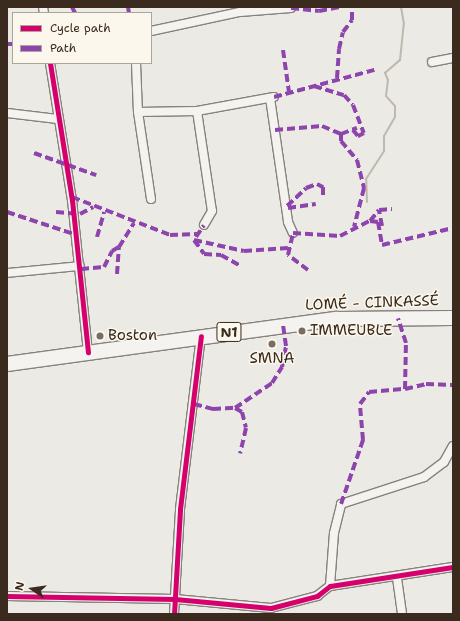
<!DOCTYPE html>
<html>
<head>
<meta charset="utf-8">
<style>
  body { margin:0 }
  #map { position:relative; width:460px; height:621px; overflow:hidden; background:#eceae4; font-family:"Shantell Sans",sans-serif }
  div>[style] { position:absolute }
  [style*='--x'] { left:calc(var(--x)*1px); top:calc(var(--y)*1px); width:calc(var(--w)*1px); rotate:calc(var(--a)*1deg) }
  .stream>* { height:2px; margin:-1px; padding:0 1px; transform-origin:1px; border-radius:1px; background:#bfb8ae }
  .roads { filter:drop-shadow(1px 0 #86827c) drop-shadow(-1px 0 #86827c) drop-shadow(0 1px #86827c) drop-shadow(0 -1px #86827c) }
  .street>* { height:8px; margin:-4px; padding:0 4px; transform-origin:4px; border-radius:4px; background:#f4f3ef }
  .highway>* { height:14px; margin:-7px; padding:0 7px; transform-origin:7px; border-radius:7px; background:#f4f3ef }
  .quiet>* { height:4px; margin-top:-2px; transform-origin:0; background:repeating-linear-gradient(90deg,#8e44ad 0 8px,transparent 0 12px) }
  .cycleway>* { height:5px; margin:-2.5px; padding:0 2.5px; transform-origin:2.5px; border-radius:2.5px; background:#d6006c }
  .dots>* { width:11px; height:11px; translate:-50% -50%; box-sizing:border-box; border:2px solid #fbf7ec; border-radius:50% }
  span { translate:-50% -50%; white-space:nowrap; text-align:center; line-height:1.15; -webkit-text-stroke:3px #fbf7ec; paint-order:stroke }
  .shield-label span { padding:1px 3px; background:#fbf7ec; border:1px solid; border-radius:3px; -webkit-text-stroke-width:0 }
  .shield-label { font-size:14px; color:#3b2a1e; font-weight:700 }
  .street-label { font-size:15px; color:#3b2a1e }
  .poi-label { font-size:15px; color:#3b2a1e }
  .left { translate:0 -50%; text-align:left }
  .frame { position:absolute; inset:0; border:8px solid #3b2a1e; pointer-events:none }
  .legend { position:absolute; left:12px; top:12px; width:140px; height:52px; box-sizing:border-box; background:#fbf7ec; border:1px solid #aea59a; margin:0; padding:5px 7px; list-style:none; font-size:12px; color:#3b2a1e }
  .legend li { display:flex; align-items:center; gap:8px; height:20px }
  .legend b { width:20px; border:1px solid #aea59a }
  .north { position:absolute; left:12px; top:569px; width:40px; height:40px; -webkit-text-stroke:3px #fbf7ec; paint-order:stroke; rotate:283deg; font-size:11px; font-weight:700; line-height:16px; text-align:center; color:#3b2a1e }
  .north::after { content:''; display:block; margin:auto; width:14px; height:18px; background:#3b2a1e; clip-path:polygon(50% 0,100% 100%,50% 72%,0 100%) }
</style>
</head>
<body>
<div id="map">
  <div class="stream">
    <div style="--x:367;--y:202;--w:23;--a:-92"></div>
    <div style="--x:366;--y:179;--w:33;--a:-57"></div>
    <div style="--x:384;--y:151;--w:15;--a:-90"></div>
    <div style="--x:384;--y:136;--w:22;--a:-60"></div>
    <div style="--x:395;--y:117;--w:11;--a:-90"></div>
    <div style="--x:395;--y:106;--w:13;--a:-132"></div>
    <div style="--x:386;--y:96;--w:16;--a:-83"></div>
    <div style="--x:388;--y:80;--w:8;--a:-113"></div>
    <div style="--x:385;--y:73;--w:20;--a:-41"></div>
    <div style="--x:400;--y:60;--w:36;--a:-84"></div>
    <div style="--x:404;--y:24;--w:17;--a:-100"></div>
  </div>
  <div class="roads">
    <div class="street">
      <div style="--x:43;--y:7;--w:6;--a:81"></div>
      <div style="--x:151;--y:31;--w:91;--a:-12.1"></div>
      <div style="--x:240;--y:12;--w:51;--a:-4.5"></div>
      <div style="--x:432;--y:62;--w:21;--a:-11"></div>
      <div style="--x:50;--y:63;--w:139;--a:80.9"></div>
      <div style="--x:72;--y:200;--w:153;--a:84"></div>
      <div style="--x:136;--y:63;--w:49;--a:87.7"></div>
      <div style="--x:138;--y:112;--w:88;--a:81.5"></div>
      <div style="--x:270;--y:98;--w:125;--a:81.7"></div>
      <div style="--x:288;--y:222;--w:12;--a:66"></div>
      <div style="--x:197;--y:111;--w:101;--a:81.5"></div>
      <div style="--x:212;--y:211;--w:16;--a:120"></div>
      <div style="--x:138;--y:112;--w:59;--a:-1"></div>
      <div style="--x:197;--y:111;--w:78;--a:-10.3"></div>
      <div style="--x:7;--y:113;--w:51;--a:6.7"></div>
      <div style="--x:7;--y:273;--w:73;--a:-5.5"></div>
      <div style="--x:397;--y:578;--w:36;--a:82"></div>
      <div style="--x:330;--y:586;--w:53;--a:-85.7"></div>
      <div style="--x:334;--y:533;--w:30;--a:-76"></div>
      <div style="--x:341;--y:504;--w:87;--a:-18"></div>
      <div style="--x:424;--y:477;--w:25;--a:-37"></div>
      <div style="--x:444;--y:462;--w:18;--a:-61"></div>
      <div style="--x:7;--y:596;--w:168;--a:1"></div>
      <div style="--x:175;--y:599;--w:96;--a:5.4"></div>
      <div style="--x:271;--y:608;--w:48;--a:-14.6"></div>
      <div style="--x:317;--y:596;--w:16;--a:-38"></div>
      <div style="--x:330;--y:586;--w:124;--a:-8.8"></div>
      <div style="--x:174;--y:614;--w:105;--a:-86.7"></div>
      <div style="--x:180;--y:509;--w:174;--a:-83.1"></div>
    </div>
    <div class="highway">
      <div style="--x:7;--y:364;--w:333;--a:-7.8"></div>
      <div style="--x:337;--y:319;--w:116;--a:-0.5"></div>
    </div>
  </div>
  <div class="quiet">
    <div style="--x:72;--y:7;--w:7;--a:63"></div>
    <div style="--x:128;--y:7;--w:6;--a:81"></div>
    <div style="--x:291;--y:8;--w:28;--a:6"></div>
    <div style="--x:319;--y:11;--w:21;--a:-11"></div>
    <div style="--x:7;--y:44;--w:6;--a:0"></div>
    <div style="--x:283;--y:50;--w:42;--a:81.9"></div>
    <div style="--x:337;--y:78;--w:29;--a:-86"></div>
    <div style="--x:339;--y:49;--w:17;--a:-77"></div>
    <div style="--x:343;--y:32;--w:15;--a:-53"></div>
    <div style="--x:352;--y:20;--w:13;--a:-90"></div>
    <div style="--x:314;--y:86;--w:31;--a:17"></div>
    <div style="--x:344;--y:95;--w:13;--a:48"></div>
    <div style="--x:353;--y:105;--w:30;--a:69"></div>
    <div style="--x:364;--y:133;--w:7;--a:153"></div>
    <div style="--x:358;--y:136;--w:8;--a:-130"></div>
    <div style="--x:274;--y:97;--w:104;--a:-15.1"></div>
    <div style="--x:275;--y:130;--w:47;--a:-4.9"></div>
    <div style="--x:322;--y:126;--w:21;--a:23"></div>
    <div style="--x:341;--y:134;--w:17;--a:-21"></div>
    <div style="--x:341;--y:134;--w:7;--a:90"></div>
    <div style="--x:341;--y:141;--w:25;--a:50"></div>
    <div style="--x:357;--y:160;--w:29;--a:76"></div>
    <div style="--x:364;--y:188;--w:40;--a:104.4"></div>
    <div style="--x:34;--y:153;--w:66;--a:19.5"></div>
    <div style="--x:72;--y:197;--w:105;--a:21.2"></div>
    <div style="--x:170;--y:235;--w:27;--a:-2"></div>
    <div style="--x:287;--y:206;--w:26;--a:-43"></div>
    <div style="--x:306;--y:188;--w:12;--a:-20"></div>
    <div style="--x:317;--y:184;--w:7;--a:27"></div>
    <div style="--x:323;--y:187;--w:8;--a:90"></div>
    <div style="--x:288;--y:208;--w:28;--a:-8"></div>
    <div style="--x:7;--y:212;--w:74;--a:18.2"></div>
    <div style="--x:56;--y:212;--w:24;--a:5"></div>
    <div style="--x:80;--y:214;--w:15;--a:-28"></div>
    <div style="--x:370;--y:221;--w:8;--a:7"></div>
    <div style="--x:378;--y:222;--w:23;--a:80"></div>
    <div style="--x:382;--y:245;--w:73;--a:-13.5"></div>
    <div style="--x:382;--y:226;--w:16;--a:-101"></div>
    <div style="--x:379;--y:210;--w:13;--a:-4"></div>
    <div style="--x:97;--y:237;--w:26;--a:-74"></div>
    <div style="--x:196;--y:237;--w:14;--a:-56"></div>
    <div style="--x:194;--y:240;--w:51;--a:12.4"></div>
    <div style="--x:244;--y:251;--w:44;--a:-3.9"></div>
    <div style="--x:194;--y:240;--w:17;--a:54"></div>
    <div style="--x:204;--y:254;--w:17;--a:3"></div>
    <div style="--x:221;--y:255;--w:21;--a:29"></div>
    <div style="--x:81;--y:269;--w:23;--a:-5"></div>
    <div style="--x:104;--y:267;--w:18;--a:-63"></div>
    <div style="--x:112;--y:251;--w:8;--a:-30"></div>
    <div style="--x:308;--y:270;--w:25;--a:-143"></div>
    <div style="--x:288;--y:255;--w:23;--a:-77"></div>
    <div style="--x:293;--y:233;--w:47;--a:3.7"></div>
    <div style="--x:340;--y:236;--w:34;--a:-27"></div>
    <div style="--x:370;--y:221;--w:14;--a:-51"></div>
    <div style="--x:117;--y:274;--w:27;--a:-86"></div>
    <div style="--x:119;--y:247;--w:28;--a:-58"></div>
    <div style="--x:405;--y:389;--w:22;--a:-13"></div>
    <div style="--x:426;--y:384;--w:27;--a:2"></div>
    <div style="--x:194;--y:404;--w:20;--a:15"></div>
    <div style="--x:213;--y:409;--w:22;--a:-3"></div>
    <div style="--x:235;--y:408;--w:8;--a:30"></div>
    <div style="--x:242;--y:412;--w:16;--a:76"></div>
    <div style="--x:246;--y:428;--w:26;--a:103"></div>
    <div style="--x:235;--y:408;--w:45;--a:-34"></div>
    <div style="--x:272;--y:383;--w:19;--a:-58"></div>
    <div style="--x:282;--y:367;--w:21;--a:-79"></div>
    <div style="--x:286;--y:346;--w:21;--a:-98"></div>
    <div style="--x:341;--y:504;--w:68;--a:-71"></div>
    <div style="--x:363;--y:440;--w:36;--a:-95"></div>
    <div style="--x:360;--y:404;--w:15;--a:-53"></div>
    <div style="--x:369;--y:392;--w:36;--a:-5"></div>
    <div style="--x:405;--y:389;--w:46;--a:-88.8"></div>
    <div style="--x:406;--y:343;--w:26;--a:-108"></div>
  </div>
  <div class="cycleway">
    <div style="--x:50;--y:63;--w:139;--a:80.9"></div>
    <div style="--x:72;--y:200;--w:153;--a:84"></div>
    <div style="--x:7;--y:596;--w:168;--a:1"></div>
    <div style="--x:175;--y:599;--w:96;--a:5.4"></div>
    <div style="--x:271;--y:608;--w:48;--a:-14.6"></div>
    <div style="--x:317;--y:596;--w:16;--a:-38"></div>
    <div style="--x:330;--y:586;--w:124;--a:-8.8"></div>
    <div style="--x:174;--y:614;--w:105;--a:-86.7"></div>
    <div style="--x:180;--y:509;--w:174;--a:-83.1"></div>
  </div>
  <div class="dots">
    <div style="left:302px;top:331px;background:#796d63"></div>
    <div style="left:100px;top:336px;background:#796d63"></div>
    <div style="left:272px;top:344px;background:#796d63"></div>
  </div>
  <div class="shield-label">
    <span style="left:229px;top:332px">N1</span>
  </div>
  <div class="street-label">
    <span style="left:372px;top:303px;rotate:-2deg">LOMÉ - CINKASSÉ</span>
  </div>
  <div class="poi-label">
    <span class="left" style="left:310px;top:331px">IMMEUBLE</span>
    <span class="left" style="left:108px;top:336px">Boston</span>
    <span style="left:272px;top:359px">SMNA</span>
  </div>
  <div class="frame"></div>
  <ul class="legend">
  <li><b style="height:5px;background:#d6006c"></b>Cycle path</li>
  <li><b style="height:5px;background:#8e44ad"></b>Path</li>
  </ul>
  <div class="north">N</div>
</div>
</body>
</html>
